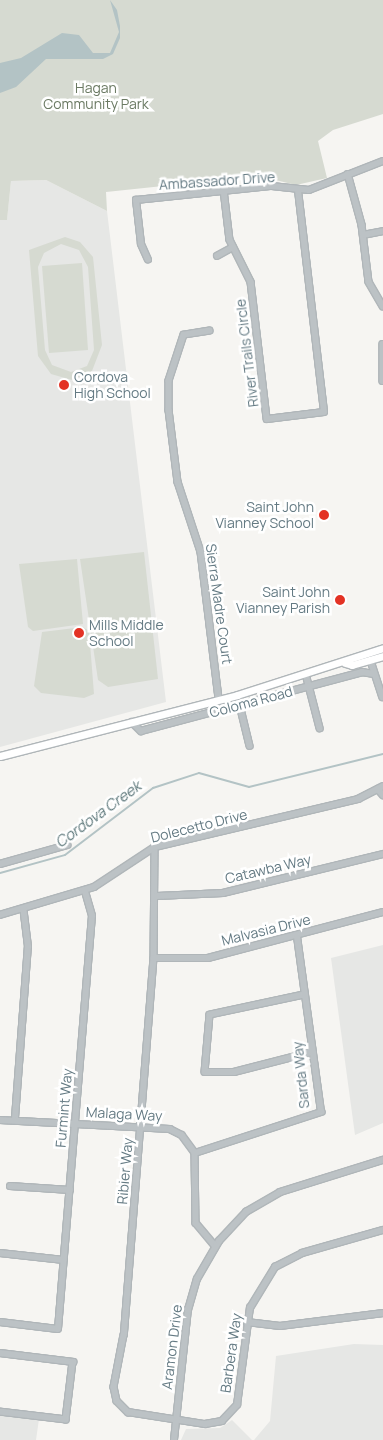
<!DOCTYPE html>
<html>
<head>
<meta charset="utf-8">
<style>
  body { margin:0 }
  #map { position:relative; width:383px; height:1440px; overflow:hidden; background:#f6f5f2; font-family:Manrope,sans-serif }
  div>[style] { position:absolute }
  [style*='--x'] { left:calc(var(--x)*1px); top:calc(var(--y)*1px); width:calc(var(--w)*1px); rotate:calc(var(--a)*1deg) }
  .built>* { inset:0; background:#e6e7e5 }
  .green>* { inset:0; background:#d6dad1 }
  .water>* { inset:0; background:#b3c3c5 }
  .stream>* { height:2px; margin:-1px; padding:0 1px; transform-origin:1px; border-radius:1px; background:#b3c3c5 }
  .roads { filter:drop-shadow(1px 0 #b0b6b9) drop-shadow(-1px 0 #b0b6b9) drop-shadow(0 1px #b0b6b9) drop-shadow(0 -1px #b0b6b9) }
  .minor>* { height:5.5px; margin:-2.75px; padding:0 2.75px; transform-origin:2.75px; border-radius:2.75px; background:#bcc2c5 }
  .major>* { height:7px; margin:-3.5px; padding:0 3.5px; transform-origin:3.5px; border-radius:3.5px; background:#fff }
  .dots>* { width:14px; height:14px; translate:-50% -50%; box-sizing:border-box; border:2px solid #fff; border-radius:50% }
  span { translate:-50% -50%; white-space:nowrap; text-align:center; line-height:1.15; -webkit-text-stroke:5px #fff; paint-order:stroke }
  .park-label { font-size:14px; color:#6b7a63 }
  .street-label { font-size:14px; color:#647a83 }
  .poi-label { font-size:14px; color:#647a83 }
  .left { translate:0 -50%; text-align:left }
  .right { translate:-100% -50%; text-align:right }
  .water-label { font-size:15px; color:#5b7679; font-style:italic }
</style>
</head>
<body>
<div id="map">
  <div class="built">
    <div style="clip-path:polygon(46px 180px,107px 211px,166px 702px,0 747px,0 220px,7px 219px,11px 181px)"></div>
    <div style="clip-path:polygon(383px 945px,383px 1123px,355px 1135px,331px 958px)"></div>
    <div style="clip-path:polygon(354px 1344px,383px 1345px,383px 1440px,254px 1440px,270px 1421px,276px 1356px)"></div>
    <div style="clip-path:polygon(0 1414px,39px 1419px,36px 1440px,0 1440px)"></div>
    <div style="clip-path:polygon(232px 1420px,252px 1440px,181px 1440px,186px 1429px,220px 1428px)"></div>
  </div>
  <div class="green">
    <div style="clip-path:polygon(0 0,383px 0,383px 114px,333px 130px,318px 141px,327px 178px,296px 185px,259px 176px,106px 192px,107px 211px,46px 180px,11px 181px,7px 220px,0 220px)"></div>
    <div style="clip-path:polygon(evenodd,65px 237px,80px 242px,93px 257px,102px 345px,92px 371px,72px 380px,51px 374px,38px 356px,29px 250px,65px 237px,61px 244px,79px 250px,88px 267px,94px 350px,87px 366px,71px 372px,52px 365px,45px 350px,38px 267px,44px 253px,61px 244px)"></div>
    <div style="clip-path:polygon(82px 263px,88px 350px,49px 353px,42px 266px)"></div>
    <div style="clip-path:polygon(144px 552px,158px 679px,108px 687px,98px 680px,80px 559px)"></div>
    <div style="clip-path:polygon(77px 559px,83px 624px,33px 631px,28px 627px,19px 564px)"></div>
    <div style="clip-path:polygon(83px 627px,89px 631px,94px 694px,84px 698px,41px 693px,34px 686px,42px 632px)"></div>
  </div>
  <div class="water">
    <div style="clip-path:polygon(110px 0,117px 10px,120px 26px,120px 38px,113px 54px,103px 59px,46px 59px,16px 87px,0 93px,0 63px,21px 58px,62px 33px,79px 35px,93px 53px,110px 53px,119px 32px)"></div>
  </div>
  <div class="stream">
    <div style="--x:0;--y:873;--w:67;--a:-15.5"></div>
    <div style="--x:65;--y:855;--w:111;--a:-37.3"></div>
    <div style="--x:153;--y:788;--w:48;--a:-18.1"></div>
    <div style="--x:199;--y:773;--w:52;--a:15.6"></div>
    <div style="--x:249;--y:787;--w:138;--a:-13.8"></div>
  </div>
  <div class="roads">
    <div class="minor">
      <div style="--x:348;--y:174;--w:53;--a:74.6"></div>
      <div style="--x:362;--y:225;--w:57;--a:83"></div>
      <div style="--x:369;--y:282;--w:28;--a:60"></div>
      <div style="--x:224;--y:190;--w:50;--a:83.2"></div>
      <div style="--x:230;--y:240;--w:47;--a:63.4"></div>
      <div style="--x:251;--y:282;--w:138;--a:83.3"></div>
      <div style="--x:267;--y:419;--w:57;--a:-7"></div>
      <div style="--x:324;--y:412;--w:224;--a:-96.7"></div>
      <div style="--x:363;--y:235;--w:20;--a:-11"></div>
      <div style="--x:217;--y:256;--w:18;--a:-29"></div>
      <div style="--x:148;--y:260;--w:17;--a:-114"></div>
      <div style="--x:141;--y:244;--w:44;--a:-96.5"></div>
      <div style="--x:136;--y:200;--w:137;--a:-5.9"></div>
      <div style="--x:272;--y:186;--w:37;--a:6"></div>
      <div style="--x:309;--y:190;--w:79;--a:-21.4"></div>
      <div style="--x:210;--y:331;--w:26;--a:171"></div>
      <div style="--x:184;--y:335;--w:48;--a:108.1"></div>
      <div style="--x:169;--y:381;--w:29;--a:90"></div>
      <div style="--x:169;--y:410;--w:73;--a:82.9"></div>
      <div style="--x:178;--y:482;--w:74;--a:71.8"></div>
      <div style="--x:201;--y:552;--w:148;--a:83"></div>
      <div style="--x:383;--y:344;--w:37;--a:90"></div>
      <div style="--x:371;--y:661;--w:38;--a:72"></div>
      <div style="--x:306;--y:674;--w:56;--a:75.5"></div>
      <div style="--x:240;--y:705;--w:42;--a:76.3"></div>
      <div style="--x:132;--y:722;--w:13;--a:45"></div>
      <div style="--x:141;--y:731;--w:229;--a:-14.9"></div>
      <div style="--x:362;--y:672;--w:12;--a:9"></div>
      <div style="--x:378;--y:789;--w:8;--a:50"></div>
      <div style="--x:155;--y:847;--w:111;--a:90.5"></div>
      <div style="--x:154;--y:958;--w:378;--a:94.5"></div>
      <div style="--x:124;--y:1335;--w:53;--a:100.9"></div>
      <div style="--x:114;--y:1387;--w:14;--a:78"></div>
      <div style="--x:117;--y:1401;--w:16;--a:45"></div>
      <div style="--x:128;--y:1412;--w:78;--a:8.9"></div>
      <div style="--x:205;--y:1424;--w:17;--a:-10"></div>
      <div style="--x:222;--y:1421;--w:22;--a:-47"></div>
      <div style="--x:237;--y:1405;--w:98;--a:-82.4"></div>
      <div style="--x:250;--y:1308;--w:48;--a:-58.6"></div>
      <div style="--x:275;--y:1267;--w:30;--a:-27"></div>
      <div style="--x:302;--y:1253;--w:84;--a:-15.9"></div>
      <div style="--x:0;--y:864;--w:70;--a:-15.8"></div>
      <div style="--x:157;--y:896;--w:66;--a:-2.6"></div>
      <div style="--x:223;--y:893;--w:165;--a:-13.7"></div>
      <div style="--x:0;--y:915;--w:98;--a:-16.6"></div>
      <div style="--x:94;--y:887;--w:73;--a:-33.3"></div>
      <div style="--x:155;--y:847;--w:209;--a:-13.3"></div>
      <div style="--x:358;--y:799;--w:28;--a:-27"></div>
      <div style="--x:154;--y:958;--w:54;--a:0"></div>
      <div style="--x:208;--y:958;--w:181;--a:-14.7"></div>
      <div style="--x:304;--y:995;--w:96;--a:168"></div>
      <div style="--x:210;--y:1015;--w:57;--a:95"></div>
      <div style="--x:205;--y:1072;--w:29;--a:0"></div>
      <div style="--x:234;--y:1072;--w:81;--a:-14.4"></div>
      <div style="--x:15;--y:1118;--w:171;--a:-85.7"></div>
      <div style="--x:28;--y:947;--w:38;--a:-97"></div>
      <div style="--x:0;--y:1120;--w:170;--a:3"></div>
      <div style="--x:170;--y:1129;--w:13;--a:27"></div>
      <div style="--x:182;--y:1135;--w:22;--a:54"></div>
      <div style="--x:195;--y:1153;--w:70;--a:89.2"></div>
      <div style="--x:196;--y:1223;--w:30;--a:50"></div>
      <div style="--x:195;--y:1153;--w:133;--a:-18"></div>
      <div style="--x:321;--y:1112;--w:178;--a:-97.8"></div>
      <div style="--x:10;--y:1186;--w:60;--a:3.8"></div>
      <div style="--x:0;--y:1253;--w:64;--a:6.2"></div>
      <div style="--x:0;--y:1322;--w:58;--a:6.9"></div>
      <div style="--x:58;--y:1329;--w:414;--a:-85.3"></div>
      <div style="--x:92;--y:916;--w:26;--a:-106"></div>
      <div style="--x:247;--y:1322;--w:33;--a:7"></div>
      <div style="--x:280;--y:1326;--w:104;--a:-7.2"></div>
      <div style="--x:0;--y:1353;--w:74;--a:7"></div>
      <div style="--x:73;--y:1362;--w:58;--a:96.9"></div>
      <div style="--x:66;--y:1420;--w:66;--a:-173.1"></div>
      <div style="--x:174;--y:1440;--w:131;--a:-83.9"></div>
      <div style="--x:188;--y:1310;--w:32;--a:-74"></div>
      <div style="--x:197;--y:1279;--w:44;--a:-59.9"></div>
      <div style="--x:219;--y:1241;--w:40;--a:-47"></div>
      <div style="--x:246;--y:1212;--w:39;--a:-30"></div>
      <div style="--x:280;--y:1192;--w:108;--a:-17.3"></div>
    </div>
    <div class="major">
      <div style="--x:345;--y:663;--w:7;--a:16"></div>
      <div style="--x:352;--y:665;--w:32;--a:-16"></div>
      <div style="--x:0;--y:756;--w:245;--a:-14.4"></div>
      <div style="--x:237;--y:695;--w:153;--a:-17.8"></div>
    </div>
  </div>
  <div class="dots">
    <div style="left:64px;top:385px;background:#e33224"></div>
    <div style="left:324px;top:515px;background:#e33224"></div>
    <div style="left:340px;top:600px;background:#e33224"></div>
    <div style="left:79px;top:633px;background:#e33224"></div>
  </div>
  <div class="park-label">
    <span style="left:96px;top:96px">Hagan<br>Community Park</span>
  </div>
  <div class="street-label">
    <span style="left:217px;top:181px;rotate:-4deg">Ambassador Drive</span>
    <span style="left:247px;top:353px;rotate:-97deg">River Trails Circle</span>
    <span style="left:219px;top:604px;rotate:82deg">Sierra Madre Court</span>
    <span style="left:251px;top:702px;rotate:-15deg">Coloma Road</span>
    <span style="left:199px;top:826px;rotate:-14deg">Dolecetto Drive</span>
    <span style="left:268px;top:869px;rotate:-13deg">Catawba Way</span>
    <span style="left:266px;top:930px;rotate:-14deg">Malvasia Drive</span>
    <span style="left:301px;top:1075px;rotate:-96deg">Sarda Way</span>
    <span style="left:64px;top:1108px;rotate:-85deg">Furmint Way</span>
    <span style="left:124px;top:1114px;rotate:3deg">Malaga Way</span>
    <span style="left:125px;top:1171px;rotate:-85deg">Ribier Way</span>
    <span style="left:172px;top:1347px;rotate:-83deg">Aramon Drive</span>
    <span style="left:231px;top:1353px;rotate:-82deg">Barbera Way</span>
  </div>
  <div class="poi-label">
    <span class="left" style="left:74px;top:385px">Cordova<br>High School</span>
    <span class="right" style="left:314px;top:515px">Saint John<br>Vianney School</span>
    <span class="right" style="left:330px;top:600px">Saint John<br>Vianney Parish</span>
    <span class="left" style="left:89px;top:633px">Mills Middle<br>School</span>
  </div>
  <div class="water-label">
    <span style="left:98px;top:814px;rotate:-36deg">Cordova Creek</span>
  </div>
</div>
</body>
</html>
